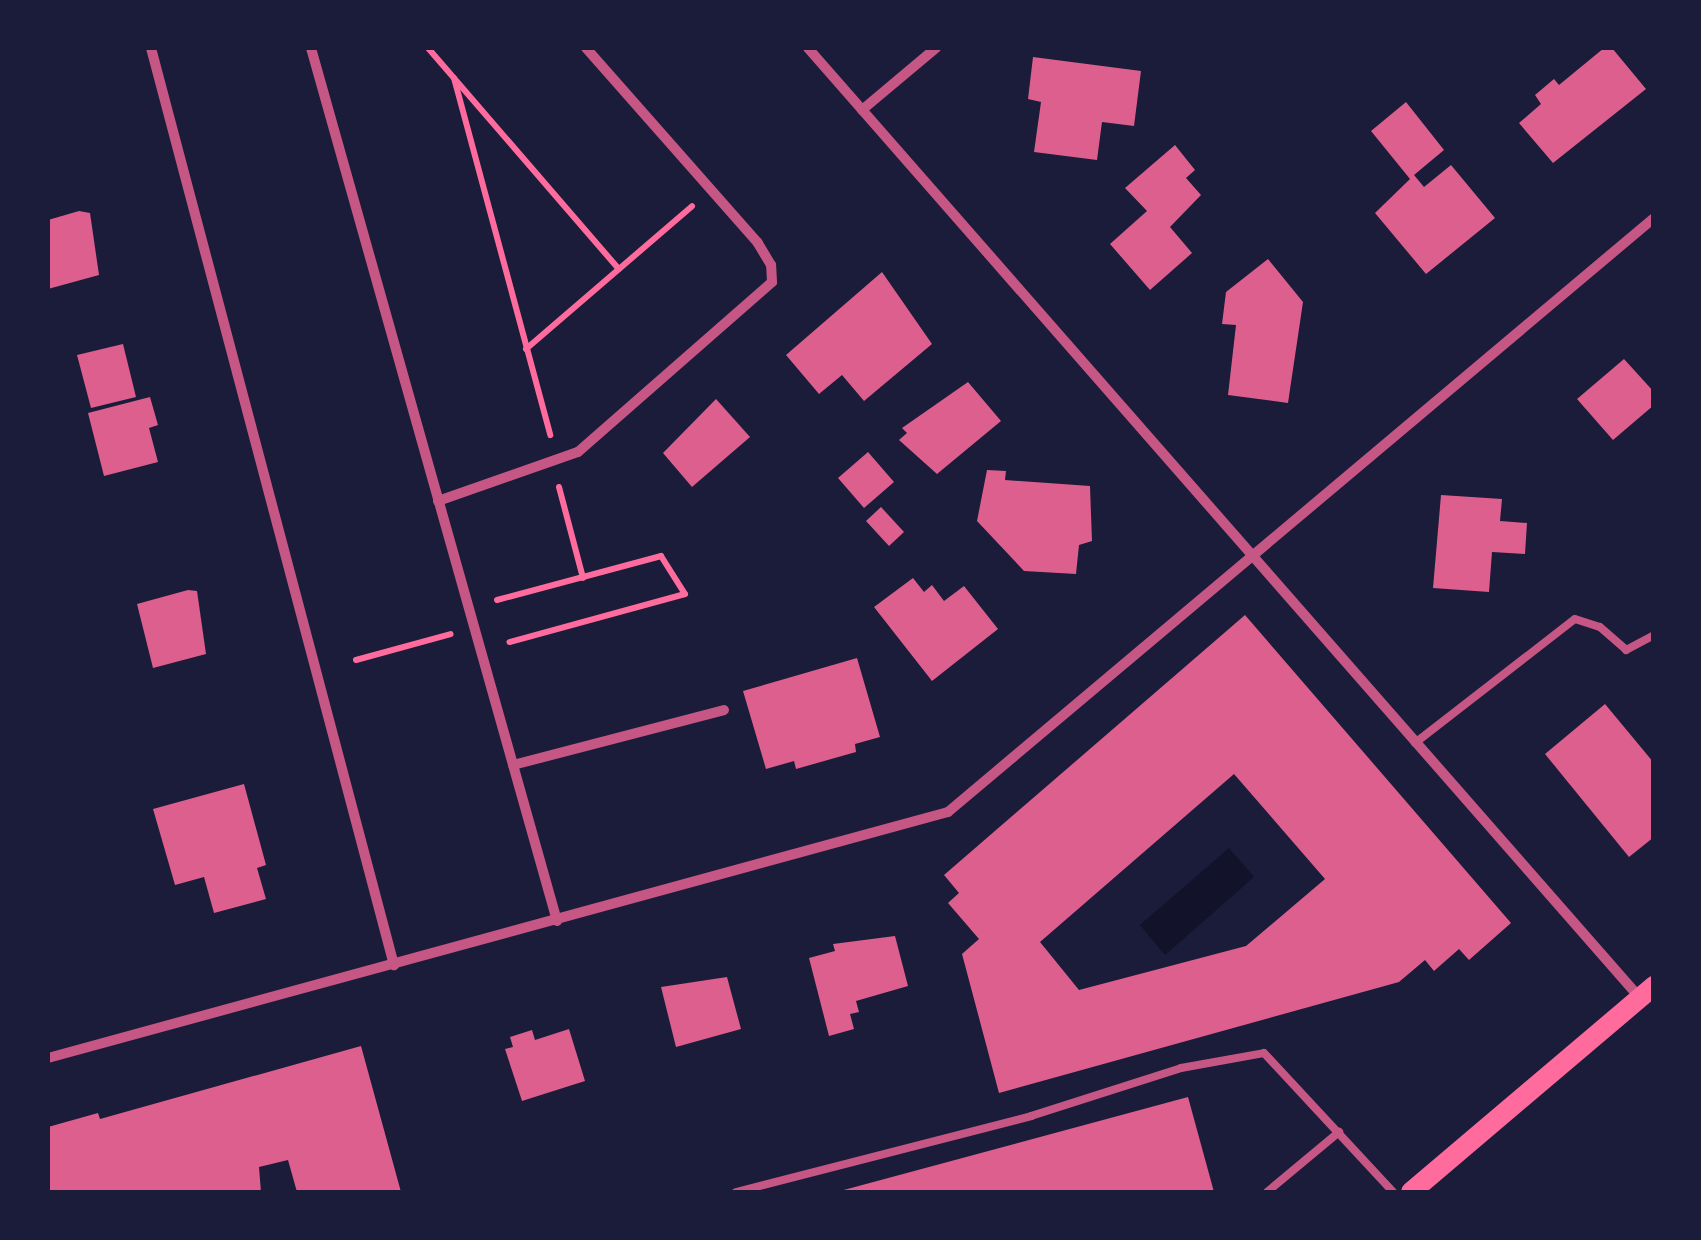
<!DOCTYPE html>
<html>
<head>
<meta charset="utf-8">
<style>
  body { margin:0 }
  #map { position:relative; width:1701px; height:1240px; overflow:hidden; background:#1b1b3a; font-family:Jost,sans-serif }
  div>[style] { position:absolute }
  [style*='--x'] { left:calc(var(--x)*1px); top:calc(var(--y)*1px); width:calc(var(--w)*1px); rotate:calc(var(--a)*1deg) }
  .water>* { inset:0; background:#12122b }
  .building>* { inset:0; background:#dd5f8e }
  .path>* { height:6px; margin:-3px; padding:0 3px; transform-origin:3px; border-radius:3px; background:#ff6b9d }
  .service>* { height:8px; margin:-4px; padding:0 4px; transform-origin:4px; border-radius:4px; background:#c65784 }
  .minor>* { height:10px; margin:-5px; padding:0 5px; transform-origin:5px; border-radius:5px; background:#c65784 }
  .secondary>* { height:20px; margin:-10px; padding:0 10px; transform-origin:10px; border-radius:10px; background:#ff6b9d }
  span { translate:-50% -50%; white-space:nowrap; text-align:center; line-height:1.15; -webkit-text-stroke:9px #1b1b3a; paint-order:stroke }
  .frame { position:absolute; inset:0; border:50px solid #1b1b3a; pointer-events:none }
</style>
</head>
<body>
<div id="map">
  <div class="water">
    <div style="clip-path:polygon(1229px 848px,1254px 877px,1165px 955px,1140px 925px)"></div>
  </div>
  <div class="building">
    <div style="clip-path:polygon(1604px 48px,1612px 48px,1646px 89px,1553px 163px,1519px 123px,1541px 104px,1535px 95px,1554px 79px,1559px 85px)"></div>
    <div style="clip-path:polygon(1033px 57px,1141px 71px,1134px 126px,1102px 122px,1097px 160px,1034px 152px,1041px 102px,1028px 99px)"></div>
    <div style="clip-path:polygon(1406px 102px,1444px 150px,1414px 175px,1424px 187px,1451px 165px,1495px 218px,1426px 274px,1375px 213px,1410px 179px,1371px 131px)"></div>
    <div style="clip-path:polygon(1175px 145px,1195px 170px,1186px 178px,1201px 195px,1170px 227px,1192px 253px,1150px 290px,1110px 244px,1147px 211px,1125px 188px)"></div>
    <div style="clip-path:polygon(79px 211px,90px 213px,99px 275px,48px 289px,48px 220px)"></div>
    <div style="clip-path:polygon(1268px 259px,1303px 302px,1288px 403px,1228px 395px,1236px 325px,1222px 324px,1226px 292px)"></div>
    <div style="clip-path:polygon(882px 272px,932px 344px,864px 401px,842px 375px,819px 394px,786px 355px)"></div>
    <div style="clip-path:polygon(123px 344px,136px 397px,91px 408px,77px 355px)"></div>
    <div style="clip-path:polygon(1624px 359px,1654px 392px,1654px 405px,1613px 440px,1577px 399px)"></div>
    <div style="clip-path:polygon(968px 382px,1001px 421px,937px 474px,899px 440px,907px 433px,902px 428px)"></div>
    <div style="clip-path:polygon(150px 397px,158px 425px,149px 428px,158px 462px,104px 476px,88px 413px)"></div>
    <div style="clip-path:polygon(716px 399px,750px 437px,692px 487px,663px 453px)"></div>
    <div style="clip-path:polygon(868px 452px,894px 482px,864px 508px,838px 478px)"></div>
    <div style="clip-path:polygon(987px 470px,1006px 471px,1005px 480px,1090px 486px,1092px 541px,1079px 545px,1076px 574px,1024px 571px,977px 521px)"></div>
    <div style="clip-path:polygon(1441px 495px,1502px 499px,1500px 521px,1527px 523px,1525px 554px,1492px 552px,1489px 592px,1433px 588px)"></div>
    <div style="clip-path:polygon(881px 507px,904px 532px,889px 546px,866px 521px)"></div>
    <div style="clip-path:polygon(913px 578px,924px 592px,932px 585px,944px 601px,964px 586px,998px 629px,932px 681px,874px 607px)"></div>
    <div style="clip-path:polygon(188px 590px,197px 591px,206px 654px,153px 668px,137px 604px)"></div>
    <div style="clip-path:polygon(evenodd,1245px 615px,1511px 923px,1469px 960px,1459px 949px,1434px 971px,1425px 960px,1399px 982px,999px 1093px,962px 954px,979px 939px,948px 903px,959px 893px,944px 875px,1245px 615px,1234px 774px,1325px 879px,1246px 946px,1079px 990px,1040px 942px,1234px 774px)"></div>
    <div style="clip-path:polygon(857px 658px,880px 737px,855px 744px,856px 752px,796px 769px,794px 761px,766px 769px,743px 691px)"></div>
    <div style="clip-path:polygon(1605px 704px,1654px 763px,1654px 837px,1629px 857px,1545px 754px)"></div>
    <div style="clip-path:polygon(244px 784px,266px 865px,257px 868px,266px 899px,214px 913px,204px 877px,175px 885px,153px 809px)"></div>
    <div style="clip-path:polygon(895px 936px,908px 986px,856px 1001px,859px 1012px,850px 1014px,854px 1029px,829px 1036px,809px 958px,835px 951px,833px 944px)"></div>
    <div style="clip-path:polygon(727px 977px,741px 1029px,676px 1047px,661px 987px)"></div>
    <div style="clip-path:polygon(569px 1029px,585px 1081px,522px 1101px,505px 1049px,513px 1047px,510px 1037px,532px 1030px,535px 1040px)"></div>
    <div style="clip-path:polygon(361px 1046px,401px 1192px,297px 1192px,288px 1160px,259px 1167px,261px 1192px,48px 1192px,48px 1127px,98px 1113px,100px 1119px)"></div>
    <div style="clip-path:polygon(1188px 1097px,1214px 1192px,840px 1192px,840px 1191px)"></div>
  </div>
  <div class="path">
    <div style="--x:428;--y:48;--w:292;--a:49.2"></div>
    <div style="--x:454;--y:78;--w:370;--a:74.9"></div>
    <div style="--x:526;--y:349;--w:219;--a:-40.7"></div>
    <div style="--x:559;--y:487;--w:94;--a:75.2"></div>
    <div style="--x:497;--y:600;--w:170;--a:-15"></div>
    <div style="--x:661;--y:556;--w:45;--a:57.7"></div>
    <div style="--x:685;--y:594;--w:182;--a:164.7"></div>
    <div style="--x:356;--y:660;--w:98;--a:-15.3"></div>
  </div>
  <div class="service">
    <div style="--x:1415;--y:743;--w:202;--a:-37.8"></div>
    <div style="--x:1575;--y:619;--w:26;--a:18"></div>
    <div style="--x:1600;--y:627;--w:35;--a:41"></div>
    <div style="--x:1626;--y:650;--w:32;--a:-28"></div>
    <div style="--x:736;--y:1192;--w:305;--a:-14.4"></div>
    <div style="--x:1031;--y:1116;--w:157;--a:-17.7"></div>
    <div style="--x:1181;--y:1068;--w:84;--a:-10.2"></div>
    <div style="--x:1264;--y:1053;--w:190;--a:47.1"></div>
    <div style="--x:1267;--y:1192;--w:94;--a:-39.8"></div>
  </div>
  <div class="minor">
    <div style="--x:151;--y:48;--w:949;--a:75.16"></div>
    <div style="--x:311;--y:48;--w:907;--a:74.26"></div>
    <div style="--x:808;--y:48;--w:1261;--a:48.79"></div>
    <div style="--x:862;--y:110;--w:97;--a:-40"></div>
    <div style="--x:438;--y:501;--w:148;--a:-19.3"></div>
    <div style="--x:578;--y:452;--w:258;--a:-41.2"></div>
    <div style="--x:772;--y:282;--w:17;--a:-93"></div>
    <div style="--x:771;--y:265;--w:26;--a:-121"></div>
    <div style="--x:758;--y:243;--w:260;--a:-131.4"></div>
    <div style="--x:513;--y:765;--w:218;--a:-14.6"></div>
    <div style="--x:48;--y:1058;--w:933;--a:-15.29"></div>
    <div style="--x:948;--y:812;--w:923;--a:-40.08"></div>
  </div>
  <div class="secondary">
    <div style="--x:1411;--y:1192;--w:319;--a:-40.3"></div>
  </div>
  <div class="frame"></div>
</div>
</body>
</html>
